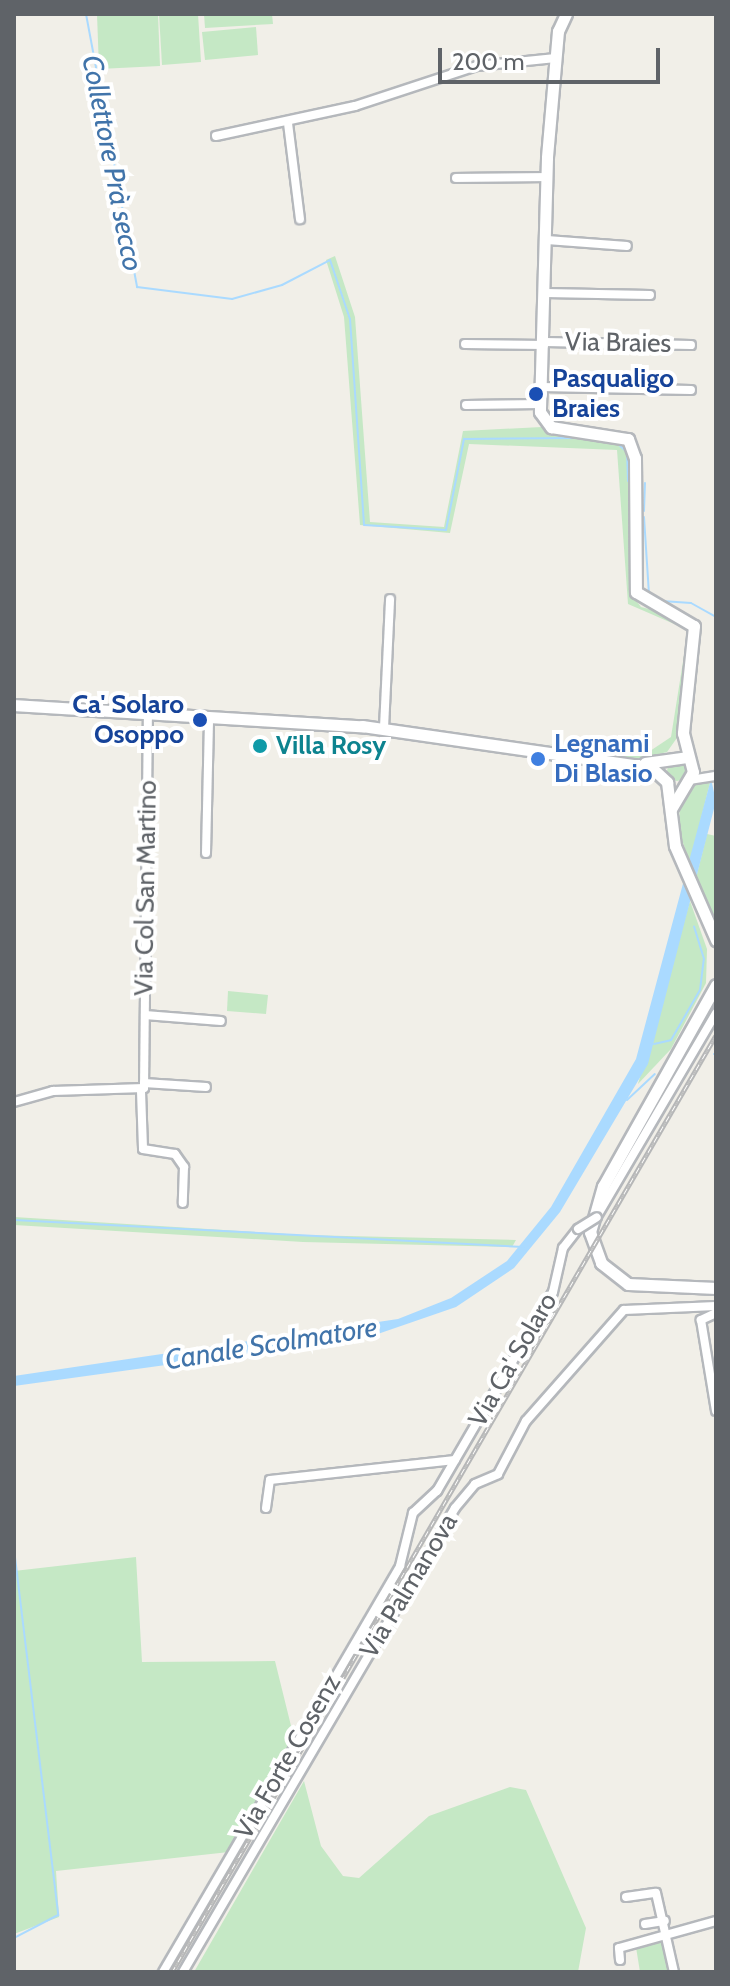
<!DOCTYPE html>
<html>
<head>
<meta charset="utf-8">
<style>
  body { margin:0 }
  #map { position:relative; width:730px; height:1986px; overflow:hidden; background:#f1efe8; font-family:Cabin,sans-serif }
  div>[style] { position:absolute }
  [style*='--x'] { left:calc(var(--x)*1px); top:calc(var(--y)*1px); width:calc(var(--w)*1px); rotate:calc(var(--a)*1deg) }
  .green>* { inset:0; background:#c5e8c5 }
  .round { border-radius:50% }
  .water>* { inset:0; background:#aadaff }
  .stream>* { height:2px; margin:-1px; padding:0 1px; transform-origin:1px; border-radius:1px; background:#aadaff }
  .roads { filter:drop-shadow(2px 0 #b5b8bc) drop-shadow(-2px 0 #b5b8bc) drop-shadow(0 2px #b5b8bc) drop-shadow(0 -2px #b5b8bc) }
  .minor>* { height:8px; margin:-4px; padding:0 4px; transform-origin:4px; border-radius:4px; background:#fff }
  .tertiary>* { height:11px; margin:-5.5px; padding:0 5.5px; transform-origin:5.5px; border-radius:5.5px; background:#fff }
  .rail>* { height:5px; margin-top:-2.5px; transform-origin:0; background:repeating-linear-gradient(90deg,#fff 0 6px,#b6b7b8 0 12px); box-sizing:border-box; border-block:2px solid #b6b7b8 }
  .bridges { filter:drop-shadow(2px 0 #b5b8bc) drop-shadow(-2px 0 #b5b8bc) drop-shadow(0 2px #b5b8bc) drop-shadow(0 -2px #b5b8bc) }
  .minor-bridge>* { height:8px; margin:-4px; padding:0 4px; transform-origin:4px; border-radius:4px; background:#fff }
  .dots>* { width:22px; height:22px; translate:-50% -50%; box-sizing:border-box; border:4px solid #fff; border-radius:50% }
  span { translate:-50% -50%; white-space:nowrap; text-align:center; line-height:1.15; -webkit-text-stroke:8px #fff; paint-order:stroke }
  .street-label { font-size:26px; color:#5f6368 }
  .transit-label { font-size:26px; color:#164399; font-weight:700 }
  .left { translate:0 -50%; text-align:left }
  .right { translate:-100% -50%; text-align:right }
  .shop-label { font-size:26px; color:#366cbe; font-weight:700 }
  .culture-label { font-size:26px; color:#0d838f; font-weight:700 }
  .water-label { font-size:28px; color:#4174aa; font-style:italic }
  .frame { position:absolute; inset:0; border:16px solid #5f6368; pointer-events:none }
  .scale { position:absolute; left:438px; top:48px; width:222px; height:36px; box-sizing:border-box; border:4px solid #5f6368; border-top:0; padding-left:10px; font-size:24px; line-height:28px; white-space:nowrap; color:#5f6368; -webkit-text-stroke:6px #fff; paint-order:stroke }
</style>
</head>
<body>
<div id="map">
  <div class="green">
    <div style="clip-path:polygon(97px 14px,158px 14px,160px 66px,99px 69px)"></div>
    <div style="clip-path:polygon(159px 14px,198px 14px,201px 62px,162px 65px)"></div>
    <div style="clip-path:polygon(204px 14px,272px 14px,273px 24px,205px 28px)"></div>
    <div style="clip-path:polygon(256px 27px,258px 55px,205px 60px,202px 32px)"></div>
    <div style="clip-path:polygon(335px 256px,355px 317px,370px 522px,444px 527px,463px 431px,542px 427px,615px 437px,628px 447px,632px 595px,641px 607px,681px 617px,693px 638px,679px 735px,667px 752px,639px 759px,548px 744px,647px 753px,671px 737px,688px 630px,628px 604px,617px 450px,469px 444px,450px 533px,360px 525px,344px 317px,326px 260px)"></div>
    <div class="round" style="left:667px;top:761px;width:20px;height:20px"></div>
    <div style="clip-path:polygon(711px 779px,690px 862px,679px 832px,680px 799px,696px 781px)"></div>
    <div style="clip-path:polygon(707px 834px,716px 836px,716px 923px,696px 878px)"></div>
    <div style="clip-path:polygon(690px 901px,707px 949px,706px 983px,671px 1049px,638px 1084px)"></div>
    <div style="clip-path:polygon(228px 991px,268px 995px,266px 1014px,227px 1011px)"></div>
    <div style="clip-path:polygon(14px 1217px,303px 1235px,516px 1240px,512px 1247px,303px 1242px,14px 1225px)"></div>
    <div style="clip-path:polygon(136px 1557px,142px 1662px,275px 1661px,295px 1742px,229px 1852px,56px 1871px,59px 1917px,14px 1934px,14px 1571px)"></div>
    <div style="clip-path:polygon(304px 1781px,321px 1846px,343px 1876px,359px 1878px,429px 1816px,510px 1787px,526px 1790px,586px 1928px,578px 1972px,194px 1972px)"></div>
    <div style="clip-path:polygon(665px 1933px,671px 1972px,640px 1972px,635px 1941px)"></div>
  </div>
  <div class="water">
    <div style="clip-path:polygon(711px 779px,716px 801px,648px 1064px,560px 1212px,514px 1268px,456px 1307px,369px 1337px,14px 1386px,14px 1376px,398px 1319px,451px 1298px,507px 1261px,551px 1207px,636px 1059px)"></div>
  </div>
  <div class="stream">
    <div style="--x:86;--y:14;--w:278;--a:79.4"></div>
    <div style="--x:137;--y:287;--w:96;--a:7.2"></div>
    <div style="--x:232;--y:299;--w:52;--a:-15.6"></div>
    <div style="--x:282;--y:285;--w:54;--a:-27.5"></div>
    <div style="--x:330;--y:260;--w:62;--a:71.3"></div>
    <div style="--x:350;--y:319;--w:206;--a:86.1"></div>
    <div style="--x:364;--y:525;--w:82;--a:3.5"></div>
    <div style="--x:446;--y:530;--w:93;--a:-78.8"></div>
    <div style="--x:464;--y:439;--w:119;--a:-0.5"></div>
    <div style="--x:617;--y:443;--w:13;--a:42"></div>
    <div style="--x:627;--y:452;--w:29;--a:88"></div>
    <div style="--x:644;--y:511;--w:28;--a:-88"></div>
    <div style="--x:644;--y:517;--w:78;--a:86.3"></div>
    <div style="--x:662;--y:601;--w:29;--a:4"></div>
    <div style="--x:691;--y:603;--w:29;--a:29"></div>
    <div style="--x:654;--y:1044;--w:17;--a:-13"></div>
    <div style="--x:671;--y:1040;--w:58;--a:-59.9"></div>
    <div style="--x:700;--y:990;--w:31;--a:-83"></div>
    <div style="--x:704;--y:959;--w:34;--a:-107"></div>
    <div style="--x:714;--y:1054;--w:2;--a:0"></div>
    <div style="--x:627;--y:1100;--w:38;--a:-43"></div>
    <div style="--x:14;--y:1220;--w:510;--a:3.04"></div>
    <div style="--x:14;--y:1549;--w:369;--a:83.1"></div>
    <div style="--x:58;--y:1915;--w:50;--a:152.4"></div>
  </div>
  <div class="roads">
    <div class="minor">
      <div style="--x:288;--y:123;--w:97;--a:82.9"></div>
      <div style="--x:216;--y:136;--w:142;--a:-12.2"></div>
      <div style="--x:355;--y:106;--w:128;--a:-18.2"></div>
      <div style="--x:477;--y:66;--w:79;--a:-5.8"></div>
      <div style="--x:456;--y:178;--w:91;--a:-0.6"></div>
      <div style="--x:547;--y:240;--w:80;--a:4.3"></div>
      <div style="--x:546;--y:293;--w:104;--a:1.1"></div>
      <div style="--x:545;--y:342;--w:146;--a:1.2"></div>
      <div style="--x:465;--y:344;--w:79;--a:0.7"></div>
      <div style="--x:541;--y:387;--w:150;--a:1.1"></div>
      <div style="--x:466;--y:405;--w:74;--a:-0.8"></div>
      <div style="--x:384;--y:728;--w:129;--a:-87.3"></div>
      <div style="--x:690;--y:780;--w:26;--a:-9"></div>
      <div style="--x:206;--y:853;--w:135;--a:-88.7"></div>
      <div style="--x:145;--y:1015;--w:76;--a:4.5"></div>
      <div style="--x:144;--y:1083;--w:62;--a:3.7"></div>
      <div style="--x:141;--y:1091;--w:58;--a:88"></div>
      <div style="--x:143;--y:1149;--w:32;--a:9"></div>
      <div style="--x:175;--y:1154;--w:16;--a:55"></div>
      <div style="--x:184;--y:1167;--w:36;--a:92"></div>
      <div style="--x:14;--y:1102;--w:41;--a:-15.8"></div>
      <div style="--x:53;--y:1091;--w:91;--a:-1.9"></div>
      <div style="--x:144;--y:1088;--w:374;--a:-89.4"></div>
      <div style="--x:597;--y:1216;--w:235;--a:-59.6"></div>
      <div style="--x:716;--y:1313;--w:17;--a:155"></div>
      <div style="--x:701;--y:1320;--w:92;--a:80.6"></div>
      <div style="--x:266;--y:1508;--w:28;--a:-82"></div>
      <div style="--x:270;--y:1480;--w:186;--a:-6.2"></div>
      <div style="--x:626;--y:1897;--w:30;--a:-8"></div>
      <div style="--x:656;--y:1893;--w:81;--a:77.2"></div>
      <div style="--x:645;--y:1924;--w:20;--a:-9"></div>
      <div style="--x:620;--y:1960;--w:12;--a:-95"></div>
      <div style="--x:619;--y:1948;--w:101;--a:-15.6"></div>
      <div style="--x:163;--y:1972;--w:470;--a:-59.7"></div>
      <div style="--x:400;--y:1566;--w:55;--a:-76.2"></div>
      <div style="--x:413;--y:1513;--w:33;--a:-43"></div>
      <div style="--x:437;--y:1491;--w:230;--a:-59.8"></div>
      <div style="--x:553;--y:1292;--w:45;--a:-77.2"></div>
      <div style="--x:563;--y:1248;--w:24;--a:-52"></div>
      <div style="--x:183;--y:1972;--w:538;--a:-59.62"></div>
      <div style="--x:455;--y:1508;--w:31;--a:-50"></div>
      <div style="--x:475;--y:1484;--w:25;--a:-23"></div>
      <div style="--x:498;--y:1474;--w:60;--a:-62.2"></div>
      <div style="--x:526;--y:1421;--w:148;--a:-48.6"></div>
      <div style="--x:624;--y:1310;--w:92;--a:-2.5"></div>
    </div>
    <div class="tertiary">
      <div style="--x:566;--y:14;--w:19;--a:115"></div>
      <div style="--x:558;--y:31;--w:127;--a:95"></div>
      <div style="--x:547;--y:158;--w:254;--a:91.6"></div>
      <div style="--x:540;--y:412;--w:19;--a:54"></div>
      <div style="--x:551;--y:427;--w:78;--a:8.9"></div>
      <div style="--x:628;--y:439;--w:20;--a:70"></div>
      <div style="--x:635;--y:458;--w:134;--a:89.6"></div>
      <div style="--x:636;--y:592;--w:67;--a:30.4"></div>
      <div style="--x:694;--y:626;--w:108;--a:95.9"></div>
      <div style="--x:683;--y:733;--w:40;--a:75.6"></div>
      <div style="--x:693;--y:772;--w:43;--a:120.7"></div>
      <div style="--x:14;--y:705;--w:349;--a:3.5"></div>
      <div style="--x:362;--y:726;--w:293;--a:8.2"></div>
      <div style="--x:652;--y:768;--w:21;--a:43"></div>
      <div style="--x:667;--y:782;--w:64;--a:82.9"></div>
      <div style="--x:675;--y:846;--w:103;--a:66.4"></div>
      <div style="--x:645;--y:763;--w:42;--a:-8.1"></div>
      <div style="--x:716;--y:985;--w:231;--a:119.3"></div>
      <div style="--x:603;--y:1186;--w:48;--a:105.8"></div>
      <div style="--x:590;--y:1232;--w:33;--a:70"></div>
      <div style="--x:601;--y:1263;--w:34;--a:38"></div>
      <div style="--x:628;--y:1284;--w:88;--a:2.6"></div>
    </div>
  </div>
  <div class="rail">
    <div style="--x:172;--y:1972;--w:1083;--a:-59.86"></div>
  </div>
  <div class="bridges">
    <div class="minor-bridge">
      <div style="--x:578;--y:1229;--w:22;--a:-32"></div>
    </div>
  </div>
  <div class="dots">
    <div style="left:536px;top:394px;background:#1a4fb4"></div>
    <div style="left:200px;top:720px;background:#1a4fb4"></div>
    <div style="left:260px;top:746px;background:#0f9aa8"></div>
    <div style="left:538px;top:759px;background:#3f7fe0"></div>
  </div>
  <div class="street-label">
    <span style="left:618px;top:343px;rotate:1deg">Via Braies</span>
    <span style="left:146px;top:888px;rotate:-89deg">Via Col San Martino</span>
    <span style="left:513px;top:1360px;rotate:-60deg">Via Ca' Solaro</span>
    <span style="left:409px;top:1586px;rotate:-59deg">Via Palmanova</span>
    <span style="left:288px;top:1757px;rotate:-60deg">Via Forte Cosenz</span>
  </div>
  <div class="transit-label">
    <span class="left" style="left:552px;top:394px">Pasqualigo<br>Braies</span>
    <span class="right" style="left:184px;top:720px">Ca' Solaro<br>Osoppo</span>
  </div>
  <div class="shop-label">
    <span class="left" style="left:554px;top:759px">Legnami<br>Di Blasio</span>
  </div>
  <div class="culture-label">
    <span class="left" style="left:276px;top:746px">Villa Rosy</span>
  </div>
  <div class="water-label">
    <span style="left:113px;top:163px;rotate:79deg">Collettore Prà secco</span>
    <span style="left:271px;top:1343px;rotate:-9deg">Canale Scolmatore</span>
  </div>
  <div class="frame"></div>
  <div class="scale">200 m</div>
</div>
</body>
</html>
